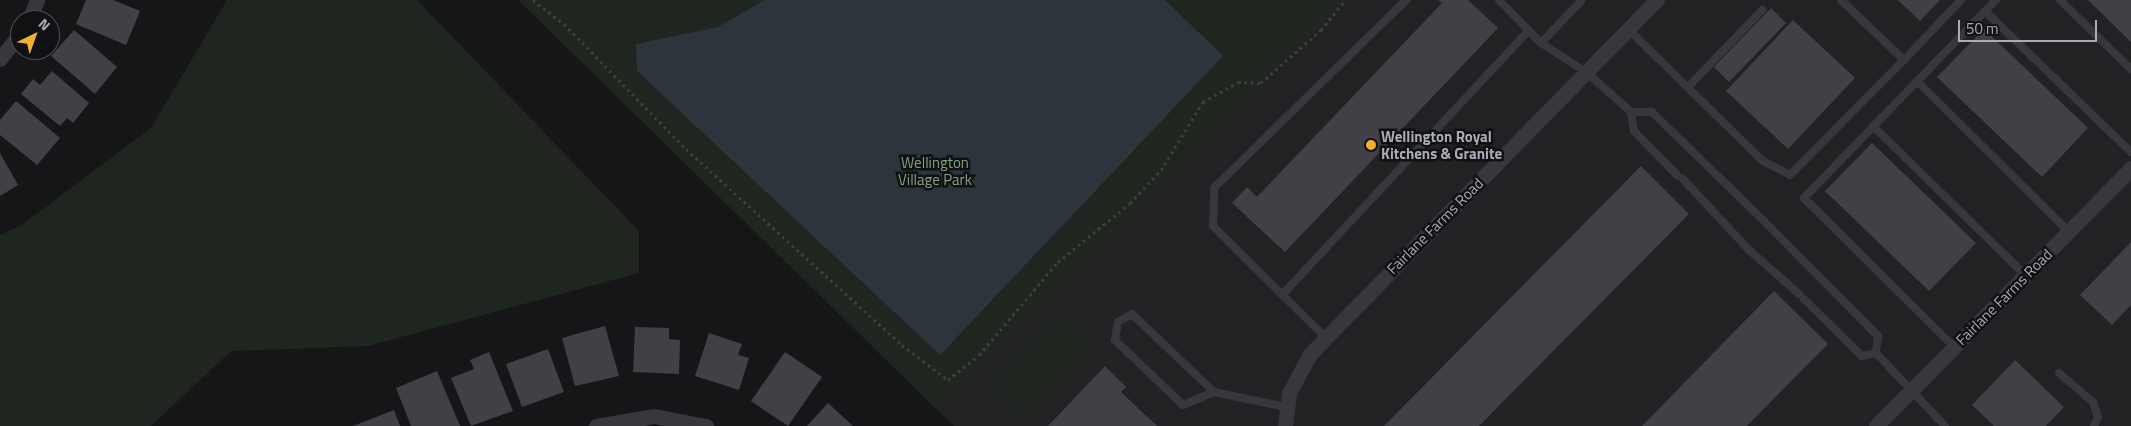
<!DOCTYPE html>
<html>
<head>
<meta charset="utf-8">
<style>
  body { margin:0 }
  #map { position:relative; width:2131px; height:426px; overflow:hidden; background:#161618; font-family:"Titillium Web",sans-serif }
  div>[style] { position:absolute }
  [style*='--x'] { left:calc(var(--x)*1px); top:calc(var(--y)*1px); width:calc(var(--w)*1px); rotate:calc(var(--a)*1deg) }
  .built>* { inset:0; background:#222225 }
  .green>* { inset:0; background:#1e261f }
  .water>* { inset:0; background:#2c353c }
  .building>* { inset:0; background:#404145 }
  .path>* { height:3px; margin-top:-1.5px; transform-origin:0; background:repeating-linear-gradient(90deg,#3d3f44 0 2.5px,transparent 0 6.5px) }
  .lane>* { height:8px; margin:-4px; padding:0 4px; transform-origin:4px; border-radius:4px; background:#37383d }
  .street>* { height:15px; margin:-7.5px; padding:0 7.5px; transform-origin:7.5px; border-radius:7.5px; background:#37383d }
  .dots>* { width:14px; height:14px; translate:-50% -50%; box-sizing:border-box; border:2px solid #111113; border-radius:50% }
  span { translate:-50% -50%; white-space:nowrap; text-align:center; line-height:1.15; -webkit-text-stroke:5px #111113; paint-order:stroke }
  .poi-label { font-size:15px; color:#a8adb8; font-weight:700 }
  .left { translate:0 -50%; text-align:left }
  .park-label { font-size:15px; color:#7fa381 }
  .street-label { font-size:15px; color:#a8adb8 }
  .north { position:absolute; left:10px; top:10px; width:50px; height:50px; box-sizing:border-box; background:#111113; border:1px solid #4d4f55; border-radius:50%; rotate:42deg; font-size:14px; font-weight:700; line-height:20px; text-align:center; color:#a8adb8 }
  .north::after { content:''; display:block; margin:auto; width:18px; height:22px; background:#f2b134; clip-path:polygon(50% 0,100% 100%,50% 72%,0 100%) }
  .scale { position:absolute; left:1958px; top:20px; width:139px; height:22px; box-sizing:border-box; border:2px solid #a8adb8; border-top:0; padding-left:6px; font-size:15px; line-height:18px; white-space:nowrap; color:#a8adb8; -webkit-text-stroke:4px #111113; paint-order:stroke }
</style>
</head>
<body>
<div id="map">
  <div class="built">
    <div style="clip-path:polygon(1348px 0,2131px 0,2131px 426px,954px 426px,937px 410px)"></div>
  </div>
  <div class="green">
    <div style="clip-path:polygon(227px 0,417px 0,639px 231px,639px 273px,368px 346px,231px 351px,151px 426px,0 426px,0 235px,22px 225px,151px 128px)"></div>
    <div style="clip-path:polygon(518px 0,1348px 0,937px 410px)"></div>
    <div style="clip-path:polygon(1061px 312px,1098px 347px,1029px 419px,992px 384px)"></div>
  </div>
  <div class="water">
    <div style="clip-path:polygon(765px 0,1165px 0,1223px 56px,940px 355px,637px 71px,636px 44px,718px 27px)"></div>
  </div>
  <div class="building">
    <div style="clip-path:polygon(86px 0,113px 0,140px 11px,126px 45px,76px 24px)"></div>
    <div style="clip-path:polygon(1438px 0,1468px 0,1498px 28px,1285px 252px,1232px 203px,1247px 187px,1257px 197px,1442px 3px)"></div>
    <div style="clip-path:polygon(1898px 0,1940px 0,1920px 21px)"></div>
    <div style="clip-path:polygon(2088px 0,2131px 0,2131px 42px)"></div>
    <div style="clip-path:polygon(1771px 8px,1786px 23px,1729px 82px,1714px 67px)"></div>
    <div style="clip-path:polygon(1793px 20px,1855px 78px,1788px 149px,1726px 91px)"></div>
    <div style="clip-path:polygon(1984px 29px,2088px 128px,2042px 177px,1937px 77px)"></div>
    <div style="clip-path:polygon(74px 30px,117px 67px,95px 94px,51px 56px)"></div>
    <div style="clip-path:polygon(52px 71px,89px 103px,73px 123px,67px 118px,60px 126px,21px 94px,33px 79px,40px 85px)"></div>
    <div style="clip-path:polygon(16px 101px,60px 138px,37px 165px,0 135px,0 120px)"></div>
    <div style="clip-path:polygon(1872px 143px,1976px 243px,1929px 291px,1825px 191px)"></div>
    <div style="clip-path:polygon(0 153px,18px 185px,0 196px)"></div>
    <div style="clip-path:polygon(1641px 166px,1689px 214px,1479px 426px,1384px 426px)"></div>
    <div style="clip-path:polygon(2131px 242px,2131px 305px,2112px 325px,2080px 295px)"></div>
    <div style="clip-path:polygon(1774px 291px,1828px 344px,1747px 426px,1642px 426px)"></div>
    <div style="clip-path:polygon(605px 326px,619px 376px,575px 386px,562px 338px)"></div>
    <div style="clip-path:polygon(635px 327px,669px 328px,669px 339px,680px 340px,679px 374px,633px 372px)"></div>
    <div style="clip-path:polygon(709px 333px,742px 344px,738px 355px,749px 358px,739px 390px,695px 376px)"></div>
    <div style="clip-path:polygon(548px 349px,564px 392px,522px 407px,506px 364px)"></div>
    <div style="clip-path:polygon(489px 352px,513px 411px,471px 426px,451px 378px,474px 369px,470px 360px)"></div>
    <div style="clip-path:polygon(785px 352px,822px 377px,788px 426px,751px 401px)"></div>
    <div style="clip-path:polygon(2015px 360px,2064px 407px,2046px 426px,1994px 426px,1972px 405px)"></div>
    <div style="clip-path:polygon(1105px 366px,1126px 387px,1121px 392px,1157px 426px,1048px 426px)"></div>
    <div style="clip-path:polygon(437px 371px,460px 426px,411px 426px,396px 388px)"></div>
    <div style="clip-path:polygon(828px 403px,853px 426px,807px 426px)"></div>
    <div style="clip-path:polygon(394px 410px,400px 426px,353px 426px)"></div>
  </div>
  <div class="path">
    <div style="--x:533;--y:0;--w:39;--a:38"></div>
    <div style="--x:564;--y:24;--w:175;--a:45.7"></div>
    <div style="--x:686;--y:149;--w:292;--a:42.2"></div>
    <div style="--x:902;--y:345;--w:58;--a:37.3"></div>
    <div style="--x:948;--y:380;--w:40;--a:-39"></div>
    <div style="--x:979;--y:355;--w:122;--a:-49.7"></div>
    <div style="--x:1058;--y:262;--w:93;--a:-39.3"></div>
    <div style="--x:1130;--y:203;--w:45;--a:-46.8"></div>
    <div style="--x:1161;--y:170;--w:80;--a:-58.3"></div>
    <div style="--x:1203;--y:102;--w:40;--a:-29.7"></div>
    <div style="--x:1238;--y:82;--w:23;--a:2"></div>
    <div style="--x:1261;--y:83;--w:80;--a:-41.5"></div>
    <div style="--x:1321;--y:30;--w:38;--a:-51"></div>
  </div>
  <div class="lane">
    <div style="--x:1499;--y:0;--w:60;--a:45.7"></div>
    <div style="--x:1541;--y:43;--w:54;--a:32.8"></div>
    <div style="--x:1586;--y:72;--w:60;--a:41.6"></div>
    <div style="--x:1631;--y:112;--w:19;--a:81"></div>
    <div style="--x:1634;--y:131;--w:62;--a:45.7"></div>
    <div style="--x:2060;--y:0;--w:99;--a:44.2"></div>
    <div style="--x:1985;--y:11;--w:203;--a:44"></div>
    <div style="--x:1628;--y:29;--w:189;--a:44.4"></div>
    <div style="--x:1763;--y:161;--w:30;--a:27"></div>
    <div style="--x:1790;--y:175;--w:162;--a:-45.3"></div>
    <div style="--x:1904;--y:60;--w:87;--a:-136.4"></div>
    <div style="--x:1541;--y:43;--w:59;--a:-46.4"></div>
    <div style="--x:1904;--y:60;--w:83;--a:-46.5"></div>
    <div style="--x:1917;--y:81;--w:213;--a:44.8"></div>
    <div style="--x:1688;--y:87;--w:107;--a:-46.1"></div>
    <div style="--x:1631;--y:112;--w:21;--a:0"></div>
    <div style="--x:1652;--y:112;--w:156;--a:44.2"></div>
    <div style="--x:1764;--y:221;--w:162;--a:45.3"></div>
    <div style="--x:1878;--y:336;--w:17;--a:97"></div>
    <div style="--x:1876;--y:353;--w:100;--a:46.6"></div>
    <div style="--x:1873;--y:126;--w:213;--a:44.4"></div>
    <div style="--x:1683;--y:179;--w:96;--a:47.1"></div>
    <div style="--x:1748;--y:249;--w:68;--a:41.4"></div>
    <div style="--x:1282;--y:295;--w:362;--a:-47"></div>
    <div style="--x:1804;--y:299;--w:81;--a:44.5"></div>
    <div style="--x:1862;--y:356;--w:14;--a:-12"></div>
    <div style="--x:1325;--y:337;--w:158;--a:-135.3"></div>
    <div style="--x:1213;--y:226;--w:38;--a:-88"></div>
    <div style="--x:1214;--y:188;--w:269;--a:-44.4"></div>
    <div style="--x:1954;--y:347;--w:211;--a:-135.2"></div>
    <div style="--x:1804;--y:198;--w:276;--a:-45.9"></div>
    <div style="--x:2059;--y:373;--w:45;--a:40.5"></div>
    <div style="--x:2093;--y:402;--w:16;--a:72"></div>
    <div style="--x:2098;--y:417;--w:10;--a:114"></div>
    <div style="--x:1214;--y:392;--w:34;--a:157"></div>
    <div style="--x:1183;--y:405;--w:94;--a:-136.3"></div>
    <div style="--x:1115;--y:340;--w:18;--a:-81"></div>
    <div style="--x:1118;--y:322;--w:16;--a:-30"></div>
    <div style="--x:1132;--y:314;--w:113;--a:43.6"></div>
    <div style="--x:1214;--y:392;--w:74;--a:11.8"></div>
  </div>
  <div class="street">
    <div style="--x:29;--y:20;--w:22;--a:-68"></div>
    <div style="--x:0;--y:59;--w:33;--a:-52"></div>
    <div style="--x:596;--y:426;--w:59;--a:-9.8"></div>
    <div style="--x:654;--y:416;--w:53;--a:10.9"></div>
    <div style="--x:1285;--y:426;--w:33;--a:-83"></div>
    <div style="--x:1289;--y:393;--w:44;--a:-61.7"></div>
    <div style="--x:1310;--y:354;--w:496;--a:-45.6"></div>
    <div style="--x:1876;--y:426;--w:363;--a:-45.3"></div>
  </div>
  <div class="dots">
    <div style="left:1371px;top:145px;background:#f2b134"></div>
  </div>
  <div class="poi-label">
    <span class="left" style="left:1381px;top:145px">Wellington Royal<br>Kitchens &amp; Granite</span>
  </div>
  <div class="park-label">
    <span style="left:935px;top:171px">Wellington<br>Village Park</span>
  </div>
  <div class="street-label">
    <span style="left:1435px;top:226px;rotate:-45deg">Fairlane Farms Road</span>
    <span style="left:2004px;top:297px;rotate:-45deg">Fairlane Farms Road</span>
  </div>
  <div class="north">N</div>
  <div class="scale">50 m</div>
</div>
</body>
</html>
